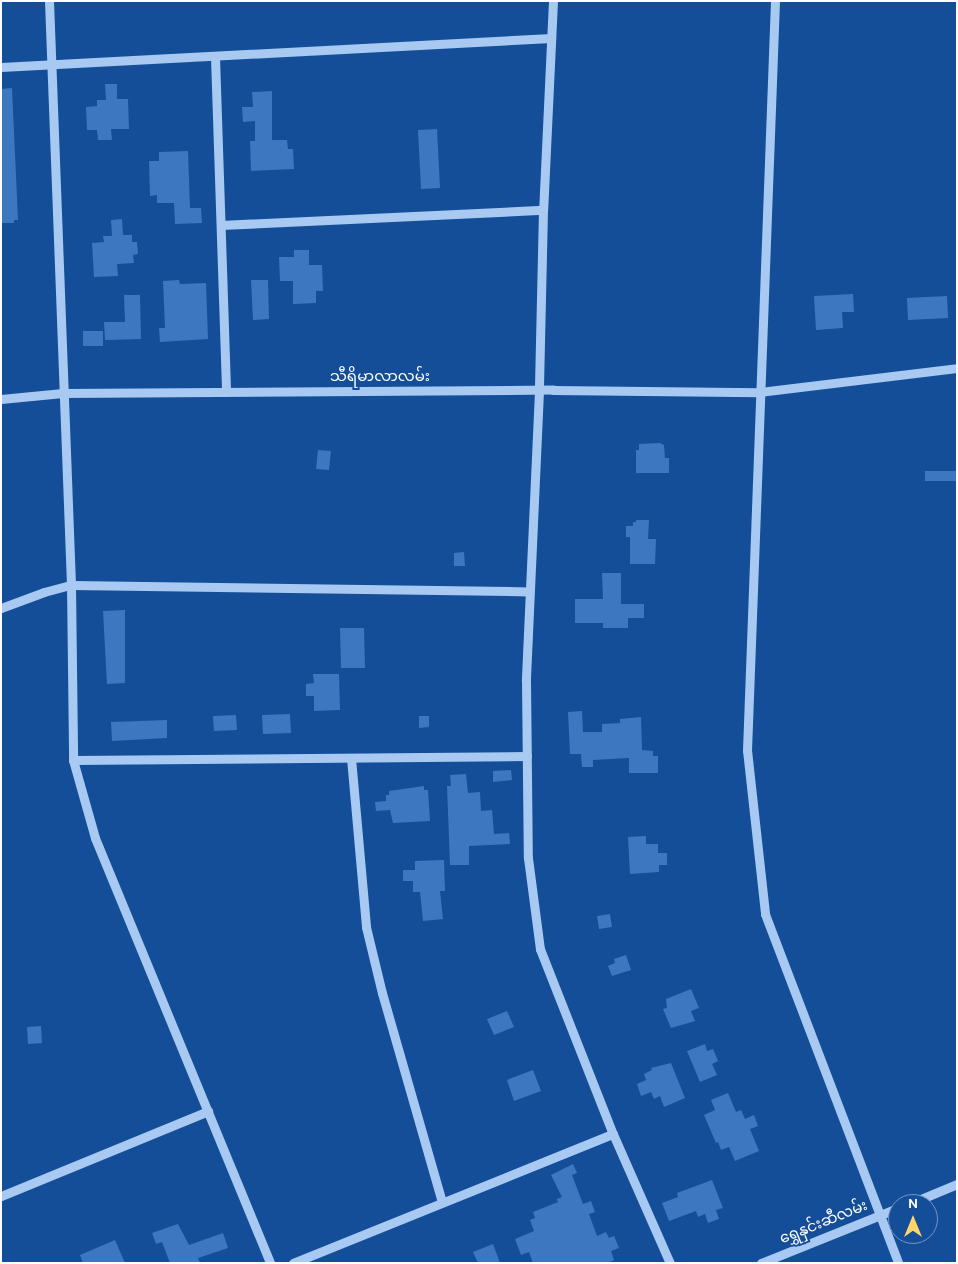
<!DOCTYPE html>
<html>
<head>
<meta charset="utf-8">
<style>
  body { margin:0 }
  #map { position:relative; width:958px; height:1264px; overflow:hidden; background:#154e98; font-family:Overpass,"Noto Sans Myanmar",sans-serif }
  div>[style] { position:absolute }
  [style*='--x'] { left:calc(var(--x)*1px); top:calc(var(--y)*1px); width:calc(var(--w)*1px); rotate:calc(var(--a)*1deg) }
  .building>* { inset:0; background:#3d77bf }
  .minor>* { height:9px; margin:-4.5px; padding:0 4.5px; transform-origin:4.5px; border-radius:4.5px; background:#a8c9f2 }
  span { translate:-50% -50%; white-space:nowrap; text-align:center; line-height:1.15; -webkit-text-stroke:4px #154e98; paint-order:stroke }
  .street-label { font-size:15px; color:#fff }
  .frame { position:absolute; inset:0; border:2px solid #fff; pointer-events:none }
  .north { position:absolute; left:888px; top:1194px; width:50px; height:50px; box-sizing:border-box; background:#154e98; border:1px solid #7395c1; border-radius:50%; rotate:0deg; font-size:14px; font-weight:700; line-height:20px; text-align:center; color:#fff }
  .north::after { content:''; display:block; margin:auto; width:18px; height:22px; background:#ffd469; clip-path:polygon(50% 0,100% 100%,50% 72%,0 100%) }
</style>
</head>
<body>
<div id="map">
  <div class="building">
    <div style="clip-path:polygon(105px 84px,117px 84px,117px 99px,128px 99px,129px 129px,111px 129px,112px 140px,98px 140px,97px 130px,87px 130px,86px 107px,97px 106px,97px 100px,106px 100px)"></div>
    <div style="clip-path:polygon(12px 88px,18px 220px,14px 220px,14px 223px,1px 223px,1px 89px)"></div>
    <div style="clip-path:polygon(272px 91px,272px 140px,287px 140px,288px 149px,293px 149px,294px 169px,251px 171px,250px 141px,255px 141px,255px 121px,243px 122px,242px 107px,253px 107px,252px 92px)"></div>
    <div style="clip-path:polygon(437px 129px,440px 188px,421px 189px,418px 130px)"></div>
    <div style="clip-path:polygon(188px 151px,190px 208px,201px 208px,202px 223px,175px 224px,174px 203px,157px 203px,157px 195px,150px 196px,149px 161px,159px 161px,159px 152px)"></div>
    <div style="clip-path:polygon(122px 219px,123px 235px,132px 235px,132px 242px,137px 242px,138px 254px,133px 255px,134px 263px,117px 264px,118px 276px,94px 277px,92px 243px,104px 242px,103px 236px,112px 236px,111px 220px)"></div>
    <div style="clip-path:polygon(294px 250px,309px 250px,309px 265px,322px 265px,323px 291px,316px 291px,316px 303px,293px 304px,293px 281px,280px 281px,279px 257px,294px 257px)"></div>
    <div style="clip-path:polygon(179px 280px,180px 284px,206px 283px,208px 339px,160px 342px,159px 328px,165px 328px,163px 281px)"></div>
    <div style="clip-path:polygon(251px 280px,268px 280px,269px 319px,253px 320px)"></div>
    <div style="clip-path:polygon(853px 294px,854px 312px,842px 312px,843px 328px,816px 330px,814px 296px)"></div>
    <div style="clip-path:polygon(124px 295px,140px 295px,141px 339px,105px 340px,104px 322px,125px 322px)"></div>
    <div style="clip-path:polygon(947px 296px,948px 318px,908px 320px,907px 298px)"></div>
    <div style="clip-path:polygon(83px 331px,103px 331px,103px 346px,83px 346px)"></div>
    <div style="clip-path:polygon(660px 443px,664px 445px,665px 458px,669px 458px,669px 473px,636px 473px,636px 450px,639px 450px,639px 444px)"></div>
    <div style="clip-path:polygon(318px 450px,331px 451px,329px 470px,316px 469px)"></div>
    <div style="clip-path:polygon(925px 471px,957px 471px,957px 481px,925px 481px)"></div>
    <div style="clip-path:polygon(636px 520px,649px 520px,648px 539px,656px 539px,655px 564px,630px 564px,630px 537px,626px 537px,626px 526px,633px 526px,633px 522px,636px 522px)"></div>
    <div style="clip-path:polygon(464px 552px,465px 566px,454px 566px,454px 553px)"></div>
    <div style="clip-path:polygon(602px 573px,621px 573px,621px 604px,644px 604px,644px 618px,628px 618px,628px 628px,603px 628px,603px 623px,575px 623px,575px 599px,603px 599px)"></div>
    <div style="clip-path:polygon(125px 610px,125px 683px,107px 684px,103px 611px)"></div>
    <div style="clip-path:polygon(340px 628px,364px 628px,365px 668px,341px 668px)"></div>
    <div style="clip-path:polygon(313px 674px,339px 674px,340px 710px,314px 711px,314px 696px,306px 696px,306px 684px,314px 683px)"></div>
    <div style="clip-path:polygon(582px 711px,583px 732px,602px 732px,602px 724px,620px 723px,620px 719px,641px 717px,642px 750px,653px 751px,653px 756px,658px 756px,658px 773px,629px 773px,629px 758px,593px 760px,593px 767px,582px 767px,581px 754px,570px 754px,568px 712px)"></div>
    <div style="clip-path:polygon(290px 714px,291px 733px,263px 734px,262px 715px)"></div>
    <div style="clip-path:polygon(236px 715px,237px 730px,214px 731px,213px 716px)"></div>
    <div style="clip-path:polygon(419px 716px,429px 716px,429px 727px,419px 728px)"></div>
    <div style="clip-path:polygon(167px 720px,167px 738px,112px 741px,111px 722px)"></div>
    <div style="clip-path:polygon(511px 770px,512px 780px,493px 782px,493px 771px)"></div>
    <div style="clip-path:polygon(466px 774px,468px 793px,480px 792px,481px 811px,492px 810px,494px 834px,509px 833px,510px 844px,469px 846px,469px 865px,450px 865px,447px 786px,451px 786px,450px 775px)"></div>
    <div style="clip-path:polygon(424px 786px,424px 790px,428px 790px,430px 821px,393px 823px,390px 810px,376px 811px,375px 802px,386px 801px,386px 795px,389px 795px,389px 791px)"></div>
    <div style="clip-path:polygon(646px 836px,646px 844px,658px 844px,658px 853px,667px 853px,667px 865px,659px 865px,659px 872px,630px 874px,628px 837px)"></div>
    <div style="clip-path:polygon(444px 860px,445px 891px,440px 891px,443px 919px,423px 921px,420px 892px,413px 892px,413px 881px,403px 881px,403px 870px,415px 870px,415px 861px)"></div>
    <div style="clip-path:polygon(610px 914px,612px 927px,599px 929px,597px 916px)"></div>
    <div style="clip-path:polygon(626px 955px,631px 970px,612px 976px,608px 966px,615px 963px,614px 959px)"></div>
    <div style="clip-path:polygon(691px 989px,699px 1008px,691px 1011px,695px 1021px,671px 1028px,663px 1009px,667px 1008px,666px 999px)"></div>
    <div style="clip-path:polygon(507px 1011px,514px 1027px,494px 1035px,487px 1019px)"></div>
    <div style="clip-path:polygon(41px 1026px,42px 1043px,28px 1044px,27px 1027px)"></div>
    <div style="clip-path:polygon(705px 1044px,707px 1051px,713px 1049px,718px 1061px,712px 1064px,717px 1075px,700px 1082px,687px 1051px)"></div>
    <div style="clip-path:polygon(671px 1063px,685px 1098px,664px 1107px,660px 1096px,654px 1099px,651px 1092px,641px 1096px,637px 1084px,646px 1080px,644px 1074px,652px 1070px,651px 1068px)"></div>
    <div style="clip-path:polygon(533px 1070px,541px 1091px,514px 1101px,507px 1080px)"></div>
    <div style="clip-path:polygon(728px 1093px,736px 1112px,741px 1110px,745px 1119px,754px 1115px,758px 1126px,750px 1129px,759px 1151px,735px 1161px,729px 1147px,721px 1150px,718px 1142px,716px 1143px,704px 1115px,715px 1110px,711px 1100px)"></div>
    <div style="clip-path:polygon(573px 1164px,577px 1173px,572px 1175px,583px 1204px,591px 1201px,595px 1212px,589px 1214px,597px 1236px,606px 1232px,609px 1238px,614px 1236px,619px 1248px,611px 1251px,614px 1260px,608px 1263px,533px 1263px,529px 1252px,521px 1255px,515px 1239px,534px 1231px,530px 1220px,535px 1218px,533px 1212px,558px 1202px,557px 1199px,562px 1197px,551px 1175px)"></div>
    <div style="clip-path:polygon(712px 1180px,723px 1208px,716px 1210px,719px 1219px,708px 1223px,705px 1214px,698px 1217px,696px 1211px,669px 1221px,662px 1203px,678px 1197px,677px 1193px)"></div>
    <div style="clip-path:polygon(178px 1224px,189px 1245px,223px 1233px,228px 1248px,198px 1258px,200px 1263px,170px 1263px,162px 1242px,156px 1244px,152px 1233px)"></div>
    <div style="clip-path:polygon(115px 1240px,125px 1263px,83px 1263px,80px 1255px)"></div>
    <div style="clip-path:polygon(493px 1244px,500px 1263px,478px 1263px,473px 1252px)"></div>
  </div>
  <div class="minor">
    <div style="--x:49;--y:1;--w:584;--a:87.84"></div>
    <div style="--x:71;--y:585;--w:175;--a:89.3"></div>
    <div style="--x:73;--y:760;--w:81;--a:74.2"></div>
    <div style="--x:95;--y:838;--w:460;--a:67.6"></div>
    <div style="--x:553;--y:1;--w:209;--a:92.7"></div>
    <div style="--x:543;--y:210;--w:181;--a:91.3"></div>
    <div style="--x:539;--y:391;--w:290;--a:92.6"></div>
    <div style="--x:526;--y:681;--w:177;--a:89.4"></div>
    <div style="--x:528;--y:858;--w:92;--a:82.5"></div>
    <div style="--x:540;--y:949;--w:199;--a:68.5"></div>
    <div style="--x:613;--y:1134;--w:141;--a:66.2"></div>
    <div style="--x:775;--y:1;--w:750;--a:92.14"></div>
    <div style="--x:747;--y:750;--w:165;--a:83.7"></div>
    <div style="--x:765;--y:914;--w:373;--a:69.1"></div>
    <div style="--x:215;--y:57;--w:335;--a:88.1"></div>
    <div style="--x:1;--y:67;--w:551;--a:-3.02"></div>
    <div style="--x:221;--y:225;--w:322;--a:-2.7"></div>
    <div style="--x:1;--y:399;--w:62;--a:-5.5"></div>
    <div style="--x:63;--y:393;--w:490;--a:-0.4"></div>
    <div style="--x:553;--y:390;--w:206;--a:0.6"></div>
    <div style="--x:759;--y:392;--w:199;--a:-6.9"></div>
    <div style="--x:1;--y:608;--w:46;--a:-20.4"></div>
    <div style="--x:44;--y:592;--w:28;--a:-15"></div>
    <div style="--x:71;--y:585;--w:458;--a:0.8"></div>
    <div style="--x:351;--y:758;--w:170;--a:84.9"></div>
    <div style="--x:366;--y:927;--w:68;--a:76.4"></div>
    <div style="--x:382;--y:993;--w:217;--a:74"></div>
    <div style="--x:73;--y:760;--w:454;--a:-0.5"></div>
    <div style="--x:1;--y:1196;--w:224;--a:-22.3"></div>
    <div style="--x:909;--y:1204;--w:52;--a:-22.6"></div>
    <div style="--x:293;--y:1263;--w:345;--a:-22"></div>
    <div style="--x:761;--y:1263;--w:148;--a:-21.9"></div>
  </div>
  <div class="street-label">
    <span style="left:380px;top:378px">သီရိမာလာလမ်း</span>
    <span style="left:824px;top:1223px;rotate:-22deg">ရွှေနှင်းဆီလမ်း</span>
  </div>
  <div class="frame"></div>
  <div class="north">N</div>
</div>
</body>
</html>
